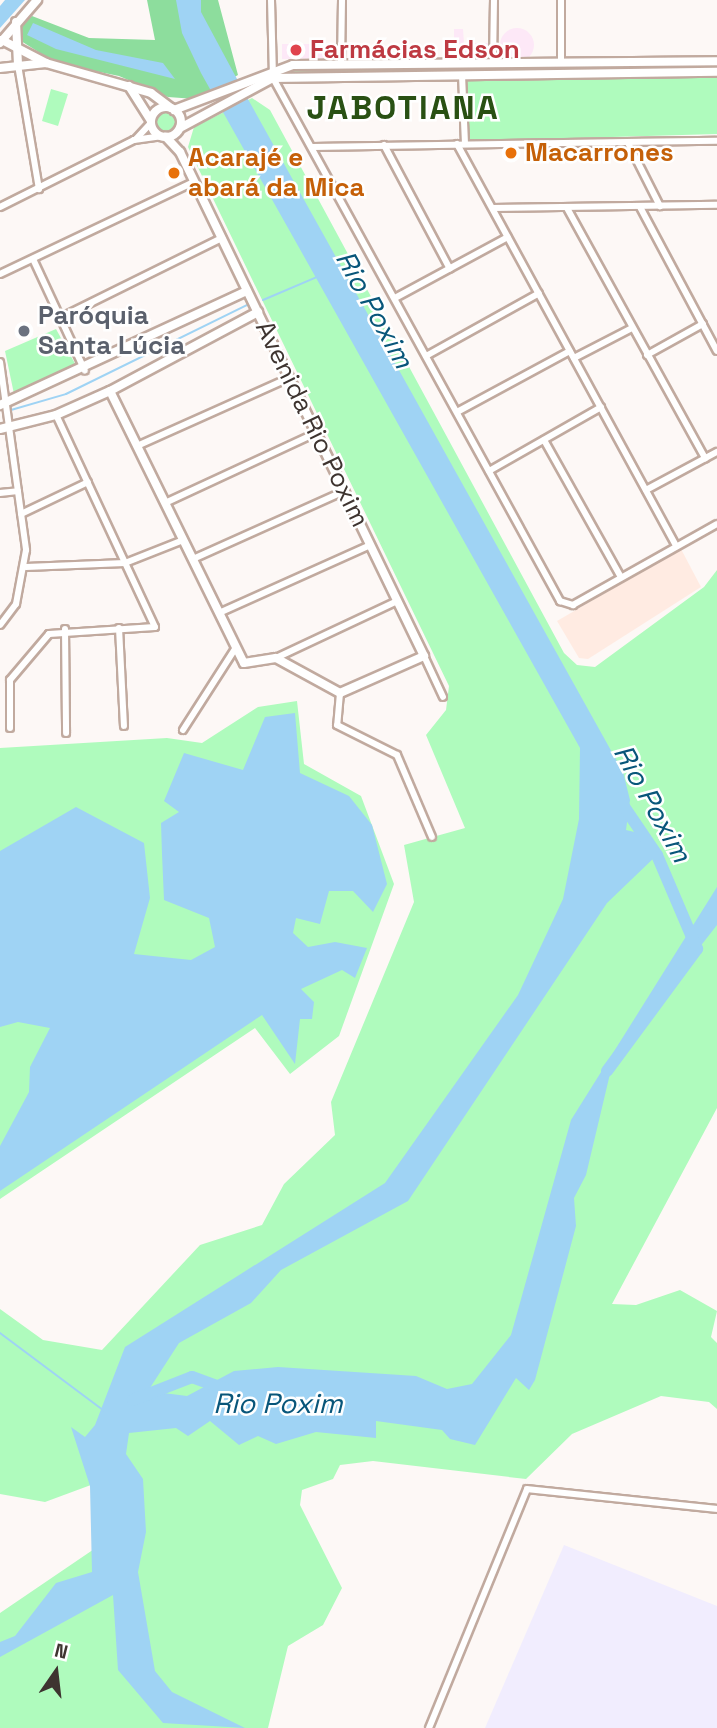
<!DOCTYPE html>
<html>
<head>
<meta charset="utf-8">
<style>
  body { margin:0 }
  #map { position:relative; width:717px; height:1728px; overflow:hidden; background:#fdf8f6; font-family:"Space Grotesk",sans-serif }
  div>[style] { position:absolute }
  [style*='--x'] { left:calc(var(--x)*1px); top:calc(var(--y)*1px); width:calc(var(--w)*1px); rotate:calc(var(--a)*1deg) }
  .commercial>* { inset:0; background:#fde8f7 }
  .round { border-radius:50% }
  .industrial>* { inset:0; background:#f1edfe }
  .built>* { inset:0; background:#ffebe2 }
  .green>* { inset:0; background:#affbbd }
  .forest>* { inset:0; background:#8ddd9d }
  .water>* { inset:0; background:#9fd3f4 }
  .stream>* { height:2px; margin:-1px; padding:0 1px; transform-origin:1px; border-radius:1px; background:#9fd3f4 }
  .river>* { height:12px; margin:-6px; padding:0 6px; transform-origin:6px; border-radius:6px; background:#9fd3f4 }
  .roads { filter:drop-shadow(2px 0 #c1aa9f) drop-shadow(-2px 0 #c1aa9f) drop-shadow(0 2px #c1aa9f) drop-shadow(0 -2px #c1aa9f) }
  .street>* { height:6px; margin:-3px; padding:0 3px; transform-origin:3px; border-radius:3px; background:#fff }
  .secondary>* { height:8px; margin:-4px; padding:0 4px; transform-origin:4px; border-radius:4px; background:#fff }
  .secondary>.ring { margin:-4px; padding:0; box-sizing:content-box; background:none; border:8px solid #fff; border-radius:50% }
  .dots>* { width:19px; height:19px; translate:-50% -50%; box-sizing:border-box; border:4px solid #fff; border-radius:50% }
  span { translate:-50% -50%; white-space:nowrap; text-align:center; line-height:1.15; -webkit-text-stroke:5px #fff; paint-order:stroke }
  .health-label { font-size:26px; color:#be3a42; font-weight:700 }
  .left { translate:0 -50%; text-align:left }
  .food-label { font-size:26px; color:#c56008; font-weight:700 }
  .worship-label { font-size:26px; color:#5b616d; font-weight:700 }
  .street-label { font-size:26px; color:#3e3430 }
  .water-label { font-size:28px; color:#08567a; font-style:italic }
  .district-label { font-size:33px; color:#295013; font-weight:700; letter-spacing:2px }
  .north { position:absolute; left:21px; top:1637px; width:70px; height:70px; -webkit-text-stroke:5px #fff; paint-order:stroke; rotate:14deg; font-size:19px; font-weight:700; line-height:28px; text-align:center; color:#3e3430 }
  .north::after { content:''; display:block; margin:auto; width:24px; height:32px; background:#3e3430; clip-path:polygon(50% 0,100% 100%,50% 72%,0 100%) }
</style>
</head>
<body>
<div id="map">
  <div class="commercial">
    <div class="round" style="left:500px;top:28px;width:34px;height:34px"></div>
    <div style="clip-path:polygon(454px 29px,463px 29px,464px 43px,489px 43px,489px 57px,454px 57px)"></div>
    <div style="clip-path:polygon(282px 44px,336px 44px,336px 58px,282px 59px)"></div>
  </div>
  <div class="industrial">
    <div style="clip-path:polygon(564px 1545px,717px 1606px,717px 1728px,485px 1728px)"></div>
  </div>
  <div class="built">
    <div style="clip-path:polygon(681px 549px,701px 587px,588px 659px,579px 658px,557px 621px)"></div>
  </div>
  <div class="green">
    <div style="clip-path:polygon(717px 62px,717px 69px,667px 70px,495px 70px,494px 65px)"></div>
    <div style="clip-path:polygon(470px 67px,471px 72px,286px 75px,286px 70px)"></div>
    <div style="clip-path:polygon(717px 76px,717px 134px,468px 141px,464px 78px)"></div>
    <div style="clip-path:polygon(51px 89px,68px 94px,58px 126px,42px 121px)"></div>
    <div style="clip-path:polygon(252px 98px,270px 110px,564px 653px,577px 665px,595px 667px,704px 587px,717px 570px,717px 1108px,612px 1304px,636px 1305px,680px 1290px,717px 1311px,711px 1337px,717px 1343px,717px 1409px,709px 1402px,661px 1396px,572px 1434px,526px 1479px,373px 1461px,340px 1465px,333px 1479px,302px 1490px,300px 1505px,342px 1588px,323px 1625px,288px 1646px,268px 1728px,0 1728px,0 1613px,103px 1543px,99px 1482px,45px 1502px,0 1494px,0 1309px,43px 1340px,102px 1350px,200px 1245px,262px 1225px,284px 1184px,335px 1135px,331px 1102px,414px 902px,404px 845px,465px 828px,426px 735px,446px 710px,449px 686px,188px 147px,194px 127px)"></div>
    <div class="round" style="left:154px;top:110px;width:24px;height:24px"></div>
    <div style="clip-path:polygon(56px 329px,78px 369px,14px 394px,5px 351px)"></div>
    <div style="clip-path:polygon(297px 701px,304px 764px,361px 796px,394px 884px,339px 1036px,290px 1074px,255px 1028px,0 1199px,0 748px,167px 738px,202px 743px,258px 707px)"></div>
  </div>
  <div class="forest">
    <div style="clip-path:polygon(147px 0,218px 0,238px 75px,195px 99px,168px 97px,119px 76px,56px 63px,21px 41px,22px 24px,32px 16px,89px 38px,155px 40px)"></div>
  </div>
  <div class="water">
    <div style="clip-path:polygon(5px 0,25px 0,0 28px,0 6px)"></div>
    <div style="clip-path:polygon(176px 0,201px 0,201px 12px,244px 92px,623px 772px,630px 800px,626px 830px,643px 834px,657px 855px,607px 903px,408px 1201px,281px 1270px,251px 1303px,179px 1343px,148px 1391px,187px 1396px,234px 1371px,278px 1367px,416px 1376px,447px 1389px,472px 1384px,511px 1335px,571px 1120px,717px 887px,717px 925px,614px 1057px,586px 1175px,574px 1198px,576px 1226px,535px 1380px,529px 1390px,516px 1378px,475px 1445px,450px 1439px,442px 1430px,376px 1421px,376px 1438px,316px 1432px,276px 1444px,258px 1436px,239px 1445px,210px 1421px,188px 1436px,176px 1428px,129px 1433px,126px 1454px,143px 1479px,146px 1532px,138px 1572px,155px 1671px,172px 1692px,245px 1728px,163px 1723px,118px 1670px,113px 1595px,0 1657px,0 1642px,15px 1636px,56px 1583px,92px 1572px,90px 1486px,71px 1427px,85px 1437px,95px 1425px,125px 1347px,385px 1183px,518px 995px,563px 899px,579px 819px,580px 748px,201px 73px,182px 33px)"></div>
    <div style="clip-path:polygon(33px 23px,96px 50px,163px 63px,175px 79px,56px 49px,27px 35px)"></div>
    <div style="clip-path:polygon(295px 713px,300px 773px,349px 796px,372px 825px,387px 884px,373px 912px,353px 891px,329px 891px,320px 924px,296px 918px,293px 933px,308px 947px,335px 942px,367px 948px,355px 978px,342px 970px,301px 989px,314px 1002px,312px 1019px,300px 1019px,295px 1064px,262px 1015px,0 1191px,0 1146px,29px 1092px,30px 1067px,50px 1028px,18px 1022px,0 1027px,0 851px,76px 807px,144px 843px,150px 898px,134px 954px,191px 960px,215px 947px,209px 918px,164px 900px,162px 854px,161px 823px,179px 812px,164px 801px,184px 753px,243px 770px,265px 717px)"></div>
  </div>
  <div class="stream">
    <div style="--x:263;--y:300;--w:59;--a:-23.1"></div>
    <div style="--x:11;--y:410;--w:57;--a:-16.2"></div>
    <div style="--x:66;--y:394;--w:202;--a:-26.2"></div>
    <div style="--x:0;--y:1333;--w:129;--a:36.8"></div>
  </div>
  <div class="river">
    <div style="--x:607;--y:1071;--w:152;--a:-53.6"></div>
    <div style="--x:697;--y:949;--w:102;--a:-113.1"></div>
    <div style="--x:657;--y:855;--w:68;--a:-124.2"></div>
    <div style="--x:133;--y:1400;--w:63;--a:-21.3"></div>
    <div style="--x:192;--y:1377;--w:37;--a:20"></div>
  </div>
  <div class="roads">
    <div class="street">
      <div style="--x:271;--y:0;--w:78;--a:88.5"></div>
      <div style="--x:273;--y:78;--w:597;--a:61.24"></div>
      <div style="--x:560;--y:601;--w:14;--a:17"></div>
      <div style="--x:573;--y:605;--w:165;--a:-29.4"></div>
      <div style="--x:561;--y:0;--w:63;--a:90"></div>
      <div style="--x:493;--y:63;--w:63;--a:-89.1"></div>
      <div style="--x:341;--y:64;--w:64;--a:-89.1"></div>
      <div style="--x:18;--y:65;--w:126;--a:80.4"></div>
      <div style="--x:462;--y:75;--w:69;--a:87.5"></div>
      <div style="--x:136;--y:139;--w:22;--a:-47"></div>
      <div style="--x:628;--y:143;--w:71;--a:63.1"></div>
      <div style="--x:457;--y:144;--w:458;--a:61.4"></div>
      <div style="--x:384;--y:145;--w:140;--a:62"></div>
      <div style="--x:313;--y:147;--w:404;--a:-0.9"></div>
      <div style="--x:0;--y:207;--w:150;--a:-26.6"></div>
      <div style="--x:134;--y:140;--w:27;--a:-8"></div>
      <div style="--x:640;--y:207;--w:163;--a:61.9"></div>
      <div style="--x:493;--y:208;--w:224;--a:-0.8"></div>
      <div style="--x:567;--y:208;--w:286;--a:61.1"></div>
      <div style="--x:33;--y:259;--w:123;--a:65.1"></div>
      <div style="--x:0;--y:274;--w:215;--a:-25.4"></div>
      <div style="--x:395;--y:298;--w:128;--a:-28.4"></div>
      <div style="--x:60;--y:318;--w:181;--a:-26.3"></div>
      <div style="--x:647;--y:355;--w:64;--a:-29"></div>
      <div style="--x:426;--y:356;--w:129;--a:-29.1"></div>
      <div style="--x:574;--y:358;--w:65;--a:-27.3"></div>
      <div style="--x:0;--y:362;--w:190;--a:82.1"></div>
      <div style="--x:26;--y:550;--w:55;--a:100.5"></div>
      <div style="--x:16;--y:604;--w:26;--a:127"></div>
      <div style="--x:457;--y:412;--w:128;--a:-28.4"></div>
      <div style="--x:544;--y:440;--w:157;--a:60.7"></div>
      <div style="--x:137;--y:446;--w:167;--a:-24.1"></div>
      <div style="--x:489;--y:471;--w:129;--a:-29.7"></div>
      <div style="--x:646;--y:490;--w:81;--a:-28.2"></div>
      <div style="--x:0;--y:493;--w:18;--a:-6"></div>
      <div style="--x:165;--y:503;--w:166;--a:-24.9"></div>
      <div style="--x:21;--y:514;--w:74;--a:-25.5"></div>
      <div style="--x:193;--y:559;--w:166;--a:-24.2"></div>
      <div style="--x:26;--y:567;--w:99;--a:-2.3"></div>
      <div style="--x:125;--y:563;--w:62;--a:-21.6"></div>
      <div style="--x:219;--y:613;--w:166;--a:-24.2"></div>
      <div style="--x:119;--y:628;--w:98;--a:87.1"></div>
      <div style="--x:65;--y:629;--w:104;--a:89.4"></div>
      <div style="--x:424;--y:656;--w:45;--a:65.1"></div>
      <div style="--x:276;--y:658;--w:134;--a:-25.2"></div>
      <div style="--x:340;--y:693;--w:32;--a:95"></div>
      <div style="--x:337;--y:725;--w:67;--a:26.6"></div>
      <div style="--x:397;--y:755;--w:89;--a:66.9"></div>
      <div style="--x:10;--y:728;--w:48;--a:-90"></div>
      <div style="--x:10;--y:680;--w:60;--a:-49.7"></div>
      <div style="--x:49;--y:634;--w:106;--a:-3.8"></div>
      <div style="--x:155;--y:627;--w:234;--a:-115"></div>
      <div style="--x:183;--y:730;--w:96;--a:-57.3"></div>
      <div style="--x:429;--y:1728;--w:258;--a:-67.7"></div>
      <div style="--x:527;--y:1489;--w:191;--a:6"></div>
    </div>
    <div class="secondary">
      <div style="--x:16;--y:22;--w:43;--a:87.3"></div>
      <div style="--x:2;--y:40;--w:50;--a:27.6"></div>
      <div style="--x:46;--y:63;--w:109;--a:15.9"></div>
      <div style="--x:151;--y:93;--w:25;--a:37"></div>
      <div style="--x:0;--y:43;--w:57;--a:-49.3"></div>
      <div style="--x:0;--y:68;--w:46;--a:-6.2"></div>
      <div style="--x:129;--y:86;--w:41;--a:57.8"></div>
      <div class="ring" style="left:151px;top:107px;width:22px;height:22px"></div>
      <div style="--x:174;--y:110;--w:127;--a:-20.7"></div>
      <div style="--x:293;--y:65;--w:424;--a:-0.5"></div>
      <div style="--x:180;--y:128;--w:106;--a:-28.3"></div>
      <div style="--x:273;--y:78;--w:444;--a:-0.8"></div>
      <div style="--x:110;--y:391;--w:303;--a:63.8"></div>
      <div style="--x:244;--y:663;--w:32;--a:-9"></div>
      <div style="--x:276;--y:658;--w:73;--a:28.7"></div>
      <div style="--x:340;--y:693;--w:92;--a:-23.8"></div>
      <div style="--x:424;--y:656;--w:560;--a:-115.83"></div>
      <div style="--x:180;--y:152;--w:21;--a:-133"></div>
      <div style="--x:0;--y:405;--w:272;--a:-24.8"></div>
      <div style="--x:0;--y:429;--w:58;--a:-14"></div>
      <div style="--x:56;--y:415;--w:59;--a:-24"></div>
      <div style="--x:110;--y:391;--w:168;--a:-28.1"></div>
    </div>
  </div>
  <div class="dots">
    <div style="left:296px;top:50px;background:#e0444e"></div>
    <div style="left:511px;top:153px;background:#e8710a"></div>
    <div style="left:174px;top:173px;background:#e8710a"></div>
    <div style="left:24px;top:331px;background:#6b7280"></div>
  </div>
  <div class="health-label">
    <span class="left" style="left:310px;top:50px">Farmácias Edson</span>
  </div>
  <div class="food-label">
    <span class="left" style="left:525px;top:153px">Macarrones</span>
    <span class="left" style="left:188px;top:173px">Acarajé e<br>abará da Mica</span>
  </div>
  <div class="worship-label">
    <span class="left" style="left:38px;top:331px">Paróquia<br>Santa Lúcia</span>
  </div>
  <div class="street-label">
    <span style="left:312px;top:424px;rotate:64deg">Avenida Rio Poxim</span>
  </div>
  <div class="water-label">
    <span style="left:375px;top:309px;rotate:61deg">Rio Poxim</span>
    <span style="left:653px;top:803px;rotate:61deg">Rio Poxim</span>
    <span style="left:278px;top:1403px">Rio Poxim</span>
  </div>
  <div class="district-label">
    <span style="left:403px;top:109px">JABOTIANA</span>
  </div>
  <div class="north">N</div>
</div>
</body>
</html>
